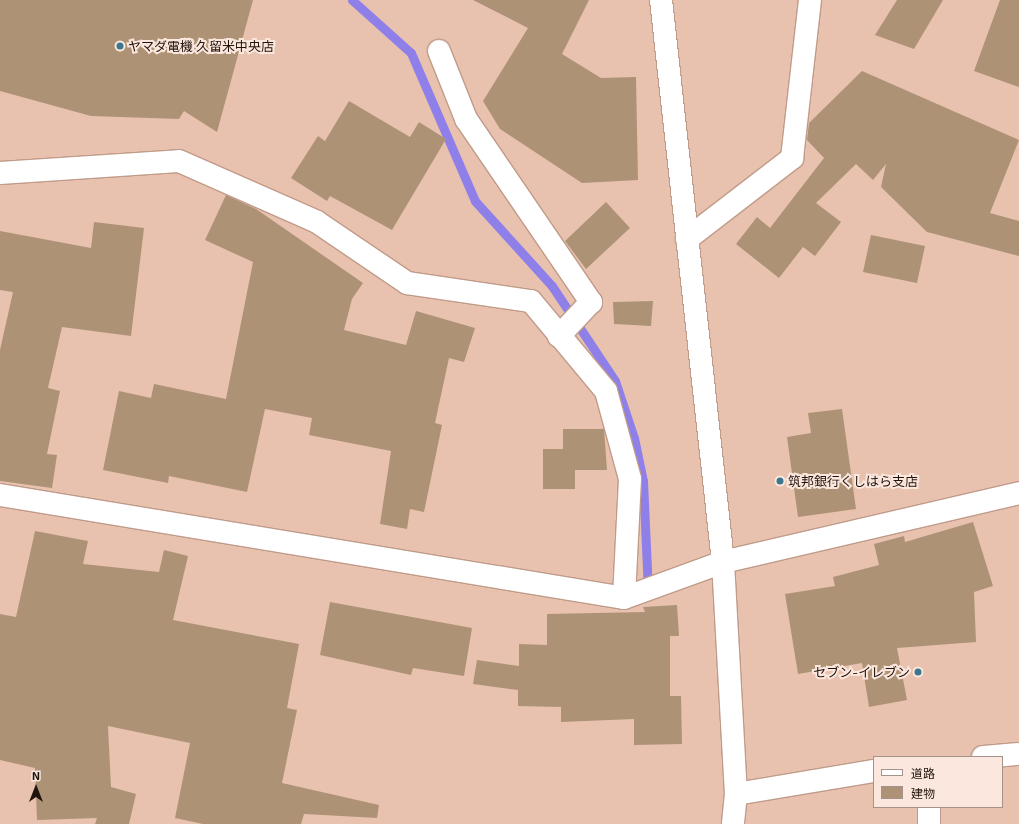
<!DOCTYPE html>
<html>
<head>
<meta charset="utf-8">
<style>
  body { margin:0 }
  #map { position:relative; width:1019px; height:824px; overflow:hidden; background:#e8c2af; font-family:"Exo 2","Noto Sans JP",sans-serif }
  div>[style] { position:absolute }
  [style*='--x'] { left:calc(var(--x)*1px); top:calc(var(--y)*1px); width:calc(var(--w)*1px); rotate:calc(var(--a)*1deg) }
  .stream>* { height:9px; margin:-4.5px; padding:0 4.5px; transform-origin:4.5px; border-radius:4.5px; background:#8f7fe8 }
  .building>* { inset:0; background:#ad9276 }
  .roads { filter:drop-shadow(1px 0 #c09b89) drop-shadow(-1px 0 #c09b89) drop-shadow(0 1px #c09b89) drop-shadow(0 -1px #c09b89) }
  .minor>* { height:22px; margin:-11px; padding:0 11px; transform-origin:11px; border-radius:11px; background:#fff }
  .tertiary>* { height:22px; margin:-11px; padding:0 11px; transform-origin:11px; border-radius:11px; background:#fff }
  .dots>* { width:11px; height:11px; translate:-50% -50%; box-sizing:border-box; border:2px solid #fbe7dd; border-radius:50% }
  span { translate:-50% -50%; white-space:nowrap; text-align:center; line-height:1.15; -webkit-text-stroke:4px #fbe7dd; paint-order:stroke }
  .poi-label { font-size:13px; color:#21140d }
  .left { translate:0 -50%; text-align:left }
  .right { translate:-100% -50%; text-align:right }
  .legend { position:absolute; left:873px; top:756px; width:130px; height:52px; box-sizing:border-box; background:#fbe7dd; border:1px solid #a4938a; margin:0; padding:5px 7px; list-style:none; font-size:12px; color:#21140d }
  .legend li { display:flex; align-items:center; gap:8px; height:20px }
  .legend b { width:20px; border:1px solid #a4938a }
  .north { position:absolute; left:16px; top:768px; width:40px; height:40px; -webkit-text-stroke:3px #fbe7dd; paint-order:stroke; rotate:0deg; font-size:11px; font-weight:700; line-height:16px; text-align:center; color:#21140d }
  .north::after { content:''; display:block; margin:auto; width:14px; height:18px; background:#21140d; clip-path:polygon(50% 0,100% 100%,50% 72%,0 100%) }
</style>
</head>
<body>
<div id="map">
  <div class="stream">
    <div style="--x:352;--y:0;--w:79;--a:41.9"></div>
    <div style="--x:411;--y:53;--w:161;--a:66.6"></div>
    <div style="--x:475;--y:201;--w:115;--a:47.8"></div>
    <div style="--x:552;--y:286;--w:114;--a:56.4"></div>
    <div style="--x:615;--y:381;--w:60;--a:71.6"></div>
    <div style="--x:634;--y:438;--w:44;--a:78.2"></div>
    <div style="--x:643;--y:481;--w:109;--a:87.4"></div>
  </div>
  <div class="building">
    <div style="clip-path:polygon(0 0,253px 0,217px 132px,184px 111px,179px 119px,91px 116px,0 91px)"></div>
    <div style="clip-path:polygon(473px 0,589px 0,562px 54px,601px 78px,636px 77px,638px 180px,582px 183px,500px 129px,483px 101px,528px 28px)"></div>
    <div style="clip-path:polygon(897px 0,943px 0,914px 49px,875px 35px)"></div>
    <div style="clip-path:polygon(1000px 0,1019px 0,1019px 87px,974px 71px)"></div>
    <div style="clip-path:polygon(862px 71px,1019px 140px,990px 213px,1019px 221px,1019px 256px,927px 232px,881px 187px,886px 164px,873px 180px,856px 164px,816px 203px,841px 222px,815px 256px,803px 247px,779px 278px,736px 244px,757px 217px,770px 228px,824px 158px,807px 140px,809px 123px)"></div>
    <div style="clip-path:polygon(349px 101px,410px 137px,419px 122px,446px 139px,392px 230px,330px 196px,327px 201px,291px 178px,318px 136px,325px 141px)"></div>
    <div style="clip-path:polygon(226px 195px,256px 209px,363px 283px,352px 299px,344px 330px,406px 345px,416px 311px,475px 328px,464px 362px,449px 358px,435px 423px,442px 425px,424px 512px,410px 509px,407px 529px,380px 524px,391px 451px,309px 435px,312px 418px,265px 409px,247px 492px,169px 476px,168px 483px,103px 470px,119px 391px,151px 398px,154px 384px,226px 399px,253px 262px,205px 240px)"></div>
    <div style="clip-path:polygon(606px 202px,630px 228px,586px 269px,565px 241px)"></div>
    <div style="clip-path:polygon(94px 222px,144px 228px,131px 336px,62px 327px,48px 388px,60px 391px,47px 454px,57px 455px,52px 488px,0 481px,0 350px,13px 292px,0 290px,0 231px,91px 248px)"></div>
    <div style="clip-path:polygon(871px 235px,925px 246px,917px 283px,863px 272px)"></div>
    <div style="clip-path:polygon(653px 301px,651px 326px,614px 324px,613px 302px)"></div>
    <div style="clip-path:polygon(842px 409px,856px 509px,798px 517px,787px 437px,811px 433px,808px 413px)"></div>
    <div style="clip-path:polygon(563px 429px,604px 429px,607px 470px,575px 470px,575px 489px,543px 489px,543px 449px,563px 449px)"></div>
    <div style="clip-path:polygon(973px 522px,993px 586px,974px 592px,976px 642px,897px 648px,907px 700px,869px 707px,862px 663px,798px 674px,785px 594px,835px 586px,833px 577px,879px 565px,874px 544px,904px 536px,905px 542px)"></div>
    <div style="clip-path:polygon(35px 531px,88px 541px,83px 564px,159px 572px,164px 550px,188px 556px,173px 620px,299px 644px,287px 708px,297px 710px,282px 783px,379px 805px,377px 818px,304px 814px,301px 824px,203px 824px,175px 818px,190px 743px,108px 726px,111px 787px,136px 794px,129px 824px,95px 824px,97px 818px,37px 820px,35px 768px,0 760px,0 614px,16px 617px)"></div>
    <div style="clip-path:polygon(330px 602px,472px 628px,464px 676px,413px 668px,411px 675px,320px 655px)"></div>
    <div style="clip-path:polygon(677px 605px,679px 636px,670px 636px,670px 696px,681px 696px,682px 744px,634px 745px,634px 719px,561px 722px,561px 707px,518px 706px,518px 690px,473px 684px,477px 660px,519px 666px,519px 644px,547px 645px,547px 614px,645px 612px,643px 607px)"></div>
  </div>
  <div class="roads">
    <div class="minor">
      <div style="--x:439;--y:51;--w:73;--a:68.3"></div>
      <div style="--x:466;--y:119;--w:222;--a:55.7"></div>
      <div style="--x:591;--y:302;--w:47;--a:133.3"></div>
      <div style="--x:0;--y:173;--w:179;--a:-3.8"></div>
      <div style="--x:179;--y:161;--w:151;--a:23.8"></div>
      <div style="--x:317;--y:222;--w:109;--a:34.1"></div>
      <div style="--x:407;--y:283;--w:125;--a:8.3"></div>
      <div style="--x:531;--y:301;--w:117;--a:50.2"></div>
      <div style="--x:606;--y:391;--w:91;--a:74.7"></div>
      <div style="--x:630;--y:479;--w:119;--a:92.9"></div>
      <div style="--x:687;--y:239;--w:133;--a:-37.6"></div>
      <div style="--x:792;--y:158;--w:159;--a:-83.5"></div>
      <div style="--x:0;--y:495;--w:632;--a:9.37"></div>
      <div style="--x:624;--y:598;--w:105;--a:-20"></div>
      <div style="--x:723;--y:562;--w:304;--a:-13.1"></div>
      <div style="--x:983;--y:757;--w:36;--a:-5"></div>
      <div style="--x:736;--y:794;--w:140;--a:-9.5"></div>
      <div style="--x:929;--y:824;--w:17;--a:-90"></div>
    </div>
    <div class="tertiary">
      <div style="--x:661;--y:0;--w:565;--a:83.7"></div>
      <div style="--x:723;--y:562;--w:232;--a:86.8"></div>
      <div style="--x:736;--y:794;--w:30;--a:96"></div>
    </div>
  </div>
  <div class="dots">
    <div style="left:120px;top:46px;background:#3b758e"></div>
    <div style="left:780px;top:481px;background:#3b758e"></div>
    <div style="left:918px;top:672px;background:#3b758e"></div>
  </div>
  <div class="poi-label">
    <span class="left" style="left:128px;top:46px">ヤマダ電機 久留米中央店</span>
    <span class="left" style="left:788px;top:481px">筑邦銀行くしはら支店</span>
    <span class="right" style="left:910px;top:672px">セブン-イレブン</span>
  </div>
  <ul class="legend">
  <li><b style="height:5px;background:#fff"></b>道路</li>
  <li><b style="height:11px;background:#ad9276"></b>建物</li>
  </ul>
  <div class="north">N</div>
</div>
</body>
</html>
